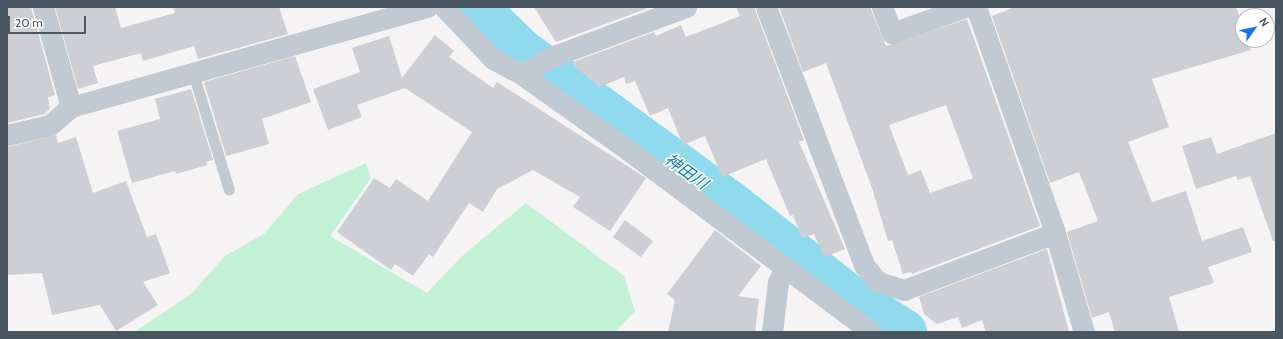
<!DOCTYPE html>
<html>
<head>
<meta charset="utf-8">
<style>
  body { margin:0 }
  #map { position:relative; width:1283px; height:339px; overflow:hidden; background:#f5f3f3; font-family:Cabin,"Noto Sans JP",sans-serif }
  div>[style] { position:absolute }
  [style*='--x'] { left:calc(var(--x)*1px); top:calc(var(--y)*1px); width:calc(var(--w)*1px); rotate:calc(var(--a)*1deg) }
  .green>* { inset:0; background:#c3f1d5 }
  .river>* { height:47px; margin:-23.5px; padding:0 23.5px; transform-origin:23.5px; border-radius:23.5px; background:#90daee }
  .building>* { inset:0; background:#cdcfd5 }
  .lane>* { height:11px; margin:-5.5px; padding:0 5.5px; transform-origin:5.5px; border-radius:5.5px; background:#c1cad2 }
  .street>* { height:21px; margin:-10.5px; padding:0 10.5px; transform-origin:10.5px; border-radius:10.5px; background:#c1cad2 }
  span { translate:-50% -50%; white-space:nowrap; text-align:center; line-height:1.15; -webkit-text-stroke:3px #fff; paint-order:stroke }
  .water-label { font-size:16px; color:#0c7c9b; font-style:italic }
  .frame { position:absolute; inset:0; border:8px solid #4a5661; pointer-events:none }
  .north { position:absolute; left:1235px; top:8px; width:40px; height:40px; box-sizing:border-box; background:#fff; border:1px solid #b7bbc0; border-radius:50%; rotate:57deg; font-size:11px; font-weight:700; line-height:16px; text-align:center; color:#4a5661 }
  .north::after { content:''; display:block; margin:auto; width:14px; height:18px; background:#1a73e8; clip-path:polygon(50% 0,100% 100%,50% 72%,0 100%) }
  .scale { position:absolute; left:8px; top:16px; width:78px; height:18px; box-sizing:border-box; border:2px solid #4a5661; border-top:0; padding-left:5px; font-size:12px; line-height:14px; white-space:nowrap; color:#4a5661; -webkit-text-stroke:3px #fff; paint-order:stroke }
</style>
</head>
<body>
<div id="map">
  <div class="green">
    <div style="clip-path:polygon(366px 163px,371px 178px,330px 236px,427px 293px,461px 257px,526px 203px,624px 276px,635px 311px,615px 332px,135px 332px,192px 293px,225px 256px,264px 234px,298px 194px)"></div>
  </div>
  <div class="river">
    <div style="--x:474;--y:7;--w:65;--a:43.8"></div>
    <div style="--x:521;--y:52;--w:255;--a:36.1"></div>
    <div style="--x:727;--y:202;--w:155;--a:38.2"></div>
    <div style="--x:849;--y:298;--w:64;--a:32.2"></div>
  </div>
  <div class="building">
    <div style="clip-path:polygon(7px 7px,31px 7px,55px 95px,48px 97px,50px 109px,44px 114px,7px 123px)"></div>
    <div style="clip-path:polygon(55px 7px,115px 7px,121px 28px,175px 13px,173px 7px,279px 7px,288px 34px,198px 59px,194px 46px,143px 61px,141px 53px,93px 66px,98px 83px,78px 89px)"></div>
    <div style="clip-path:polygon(534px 7px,645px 7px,646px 9px,556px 42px)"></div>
    <div style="clip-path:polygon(736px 7px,754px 7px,804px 140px,799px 142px,845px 249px,824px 257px,814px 234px,802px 238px,793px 215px,790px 216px,766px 159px,722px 177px,705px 136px,683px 145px,668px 108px,650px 116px,635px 81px,626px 84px,624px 77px,600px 87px,575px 67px,573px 62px,654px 32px,656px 36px,681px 25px,686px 37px,740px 16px)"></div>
    <div style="clip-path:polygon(evenodd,779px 7px,870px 7px,886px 46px,967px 19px,1040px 226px,912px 274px,911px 272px,903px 274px,892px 240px,888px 241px,872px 188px,826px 63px,803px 72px,779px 7px,946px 105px,973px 178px,930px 193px,921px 170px,908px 175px,889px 125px,946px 105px)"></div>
    <div style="clip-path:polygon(1015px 7px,1236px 7px,1243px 27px,1243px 40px,1247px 40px,1251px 50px,1152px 79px,1169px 127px,1128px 142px,1152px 202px,1186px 191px,1202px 241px,1243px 227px,1252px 252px,1208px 267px,1214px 283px,1169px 297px,1179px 332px,1115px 332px,1109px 312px,1092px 318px,1067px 232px,1098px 221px,1079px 172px,1050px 183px,992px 16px)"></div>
    <div style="clip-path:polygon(435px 35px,454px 51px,449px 57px,493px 88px,497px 82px,646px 178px,610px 231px,573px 207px,580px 197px,533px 170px,497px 189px,483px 212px,469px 203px,433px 257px,429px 254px,413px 276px,395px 264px,391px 270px,337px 232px,374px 178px,390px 188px,396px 179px,428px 201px,472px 132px,405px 88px,357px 105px,362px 117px,328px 130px,313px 89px,360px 72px,352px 48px,389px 36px,402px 78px)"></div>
    <div style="clip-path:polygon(295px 56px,311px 102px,262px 119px,269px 144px,226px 156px,204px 82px)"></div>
    <div style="clip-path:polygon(191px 89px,213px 160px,206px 162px,207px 165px,176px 174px,175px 171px,132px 183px,117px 131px,160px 119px,155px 99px)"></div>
    <div style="clip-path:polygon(1276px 133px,1276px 241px,1273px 241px,1250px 176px,1238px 180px,1236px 176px,1196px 189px,1182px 146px,1211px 137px,1217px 154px)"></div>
    <div style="clip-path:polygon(56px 135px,58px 143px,76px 137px,93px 193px,126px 181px,147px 237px,156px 234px,170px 273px,143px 282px,158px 305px,116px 331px,100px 305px,52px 315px,42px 273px,7px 275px,7px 147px)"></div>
    <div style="clip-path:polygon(625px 220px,653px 241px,641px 257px,613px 237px)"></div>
    <div style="clip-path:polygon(715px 230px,761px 266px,738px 296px,759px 299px,755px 332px,668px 332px,675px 300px,667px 294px)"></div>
    <div style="clip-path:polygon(1047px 249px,1069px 332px,986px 332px,982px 320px,962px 328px,958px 317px,937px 324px,924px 314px,919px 297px)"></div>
  </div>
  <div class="lane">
    <div style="--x:193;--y:73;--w:122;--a:72.9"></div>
  </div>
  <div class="street">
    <div style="--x:43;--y:7;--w:104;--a:74.4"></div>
    <div style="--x:444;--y:7;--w:71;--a:46.7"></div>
    <div style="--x:493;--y:59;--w:32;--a:28"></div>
    <div style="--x:521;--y:74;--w:136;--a:35.4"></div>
    <div style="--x:632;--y:153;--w:299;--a:36.8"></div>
    <div style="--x:766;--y:7;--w:276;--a:69.2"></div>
    <div style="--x:864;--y:265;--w:22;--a:51"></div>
    <div style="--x:878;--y:282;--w:27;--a:17"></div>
    <div style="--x:904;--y:290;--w:161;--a:-20.7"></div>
    <div style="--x:882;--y:7;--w:28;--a:69"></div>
    <div style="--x:892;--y:33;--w:77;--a:-19.6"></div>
    <div style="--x:976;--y:7;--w:239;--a:70.7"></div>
    <div style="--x:1055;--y:233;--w:103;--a:73.7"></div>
    <div style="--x:521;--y:74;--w:38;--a:-29"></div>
    <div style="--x:554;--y:56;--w:141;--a:-20.4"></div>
    <div style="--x:7;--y:135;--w:44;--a:-13.1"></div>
    <div style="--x:50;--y:125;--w:28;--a:-41"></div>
    <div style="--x:71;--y:107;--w:370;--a:-15.7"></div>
    <div style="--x:772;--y:332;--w:50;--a:-83.2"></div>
    <div style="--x:778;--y:282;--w:15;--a:-62"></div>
  </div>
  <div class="water-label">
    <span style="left:686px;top:172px;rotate:36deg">神田川</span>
  </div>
  <div class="frame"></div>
  <div class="north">N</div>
  <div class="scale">20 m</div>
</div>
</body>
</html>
